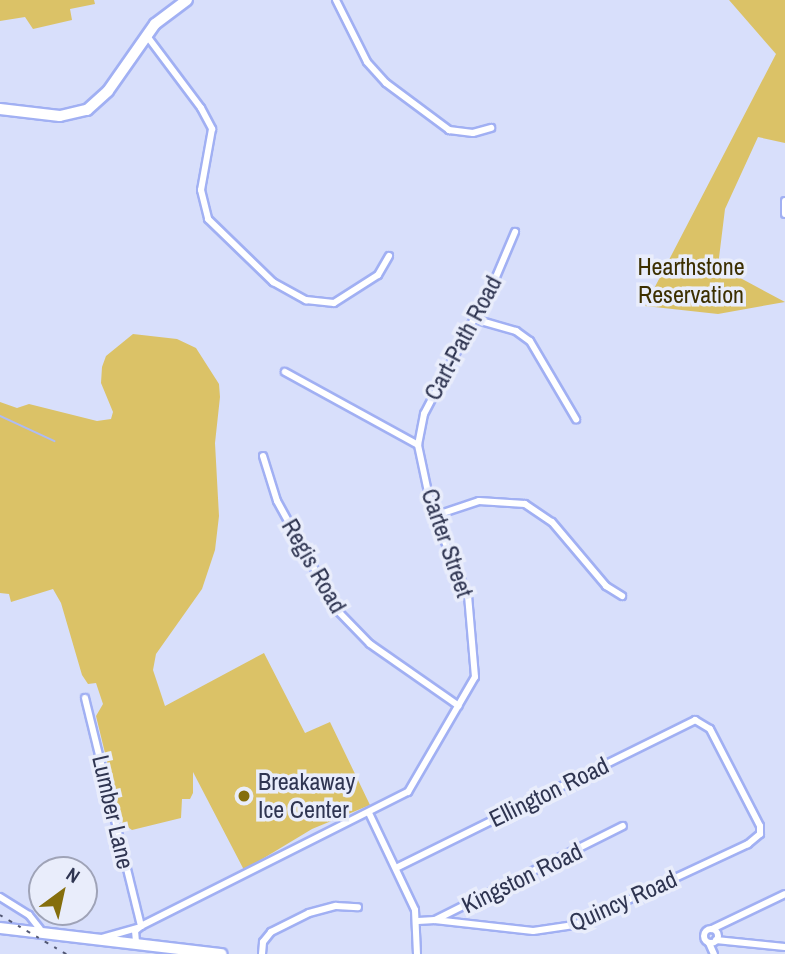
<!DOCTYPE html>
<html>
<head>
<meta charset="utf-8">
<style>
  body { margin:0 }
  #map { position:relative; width:785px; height:954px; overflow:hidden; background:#d8dffb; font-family:"Archivo Narrow",sans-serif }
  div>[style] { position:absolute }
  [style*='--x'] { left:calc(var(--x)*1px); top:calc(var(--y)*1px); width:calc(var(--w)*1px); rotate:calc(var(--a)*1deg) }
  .green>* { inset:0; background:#dbc267 }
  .stream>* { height:2px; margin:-1px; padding:0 1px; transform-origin:1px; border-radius:1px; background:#aebbf4 }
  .roads { filter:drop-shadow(2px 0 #a1b0f3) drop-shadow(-2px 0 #a1b0f3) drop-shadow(0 2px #a1b0f3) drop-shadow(0 -2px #a1b0f3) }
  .street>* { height:6px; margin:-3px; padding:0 3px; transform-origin:3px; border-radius:3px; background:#fff }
  .street>.ring { margin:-3px; padding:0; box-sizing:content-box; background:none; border:6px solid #fff; border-radius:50% }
  .secondary>* { height:10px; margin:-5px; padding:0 5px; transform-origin:5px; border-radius:5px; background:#fff }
  .rail>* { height:2px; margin-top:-1px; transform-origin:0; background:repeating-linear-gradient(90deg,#525874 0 3.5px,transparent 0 10.5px) }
  .dots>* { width:19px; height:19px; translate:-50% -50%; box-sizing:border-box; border:4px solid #e9edfb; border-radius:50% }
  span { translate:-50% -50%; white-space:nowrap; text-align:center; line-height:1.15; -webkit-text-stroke:7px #e9edfb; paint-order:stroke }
  .park-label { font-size:24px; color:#3c2f00 }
  .street-label { font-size:24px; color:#2f3551 }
  .poi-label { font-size:24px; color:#2f3551 }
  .left { translate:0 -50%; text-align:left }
  .north { position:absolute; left:28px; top:856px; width:70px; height:70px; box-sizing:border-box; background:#e9edfb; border:2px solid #9fa3b7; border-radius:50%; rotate:33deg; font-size:19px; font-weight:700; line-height:28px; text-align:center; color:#2f3551 }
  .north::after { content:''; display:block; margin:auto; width:24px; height:32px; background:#856e0c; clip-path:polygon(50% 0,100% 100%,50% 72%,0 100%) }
</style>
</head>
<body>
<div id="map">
  <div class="green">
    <div style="clip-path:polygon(0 0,94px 0,95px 4px,70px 9px,72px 20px,33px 29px,25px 17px,0 21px)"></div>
    <div style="clip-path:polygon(729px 0,785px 0,785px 143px,758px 137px,725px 209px,718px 266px,785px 302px,718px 314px,645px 306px,776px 54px)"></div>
    <div style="clip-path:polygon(133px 334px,177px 339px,196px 348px,219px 384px,220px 397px,215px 443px,219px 516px,215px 550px,202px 589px,156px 654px,153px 670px,165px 706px,264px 653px,305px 733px,330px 722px,370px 805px,312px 829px,244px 870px,193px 772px,193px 793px,190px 799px,182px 799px,181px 818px,132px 830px,122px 823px,96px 716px,103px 704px,96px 683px,88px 684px,82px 675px,61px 603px,53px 589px,11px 602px,9px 594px,0 593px,0 402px,17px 408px,29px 404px,97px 421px,111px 419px,113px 412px,101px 383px,102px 367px,106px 356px)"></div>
  </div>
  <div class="stream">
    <div style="--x:0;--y:416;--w:60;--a:24.8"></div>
  </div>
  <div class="roads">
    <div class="street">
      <div style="--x:336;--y:0;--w:69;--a:63.4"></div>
      <div style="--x:367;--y:62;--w:28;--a:48"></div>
      <div style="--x:386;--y:83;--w:79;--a:36.7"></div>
      <div style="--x:449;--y:130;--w:24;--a:7"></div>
      <div style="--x:473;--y:133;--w:19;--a:-16"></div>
      <div style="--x:147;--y:36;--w:90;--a:53.1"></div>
      <div style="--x:201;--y:108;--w:24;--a:62"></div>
      <div style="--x:212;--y:129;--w:62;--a:100.2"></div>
      <div style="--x:201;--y:190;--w:30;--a:76"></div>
      <div style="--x:208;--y:219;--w:91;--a:44.1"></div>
      <div style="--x:273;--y:282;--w:38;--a:29"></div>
      <div style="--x:306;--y:300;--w:28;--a:6"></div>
      <div style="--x:334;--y:303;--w:52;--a:-32.5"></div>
      <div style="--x:378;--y:275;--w:22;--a:-60"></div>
      <div style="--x:785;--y:201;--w:13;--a:90"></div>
      <div style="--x:474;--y:319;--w:44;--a:15.9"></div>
      <div style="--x:516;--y:331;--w:17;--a:36"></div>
      <div style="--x:530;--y:341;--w:91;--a:59.5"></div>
      <div style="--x:418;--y:445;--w:32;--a:-79"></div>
      <div style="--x:424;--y:414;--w:155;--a:-62.3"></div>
      <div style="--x:496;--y:277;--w:49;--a:-67.1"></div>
      <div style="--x:263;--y:456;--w:47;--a:72.7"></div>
      <div style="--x:277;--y:501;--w:124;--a:61.2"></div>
      <div style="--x:337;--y:610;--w:47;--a:45.9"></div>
      <div style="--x:370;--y:644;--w:108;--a:34.9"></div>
      <div style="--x:434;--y:516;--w:47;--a:-18.4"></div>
      <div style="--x:479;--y:501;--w:46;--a:3.7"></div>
      <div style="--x:525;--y:504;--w:32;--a:34"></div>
      <div style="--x:552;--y:522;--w:84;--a:49.8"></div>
      <div style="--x:606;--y:586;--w:19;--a:32"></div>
      <div style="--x:85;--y:698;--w:235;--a:76.2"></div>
      <div style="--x:369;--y:813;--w:107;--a:64.6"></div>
      <div style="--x:415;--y:910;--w:44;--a:87.4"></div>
      <div style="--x:396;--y:868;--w:334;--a:-26.3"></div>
      <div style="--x:695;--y:720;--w:17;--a:31"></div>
      <div style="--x:710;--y:729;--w:109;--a:62.7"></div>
      <div style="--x:760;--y:826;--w:8;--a:90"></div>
      <div style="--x:760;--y:834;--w:16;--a:140"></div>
      <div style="--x:748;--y:844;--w:192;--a:155"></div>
      <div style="--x:574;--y:925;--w:41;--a:171.7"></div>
      <div style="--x:533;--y:931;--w:99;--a:-173.6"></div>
      <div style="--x:0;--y:897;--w:34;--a:32"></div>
      <div style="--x:29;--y:915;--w:18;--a:52"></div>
      <div style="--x:418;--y:921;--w:17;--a:-3"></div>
      <div style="--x:435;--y:920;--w:210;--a:-26.6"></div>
      <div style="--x:712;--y:929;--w:81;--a:-25.6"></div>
      <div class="ring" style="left:704px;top:929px;width:8px;height:8px"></div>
      <div style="--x:102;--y:938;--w:36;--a:-16"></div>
      <div style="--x:716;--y:940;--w:69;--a:5.8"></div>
      <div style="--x:136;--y:942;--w:11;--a:-95"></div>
      <div style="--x:135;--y:931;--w:8;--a:-40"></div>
      <div style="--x:141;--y:926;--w:299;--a:-26.7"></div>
      <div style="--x:408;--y:792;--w:133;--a:-59.8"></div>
      <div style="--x:475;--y:677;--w:81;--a:-94.9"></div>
      <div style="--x:468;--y:596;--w:92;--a:-113"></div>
      <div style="--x:432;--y:511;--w:67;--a:-102"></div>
      <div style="--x:418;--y:445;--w:152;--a:-151.2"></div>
      <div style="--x:709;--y:943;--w:12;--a:66"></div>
      <div style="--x:262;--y:954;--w:12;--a:-85"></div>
      <div style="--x:263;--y:942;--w:13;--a:-51"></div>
      <div style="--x:271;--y:932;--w:42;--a:-26.6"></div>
      <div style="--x:309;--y:913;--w:28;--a:-15"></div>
      <div style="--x:336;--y:906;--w:22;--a:3"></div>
    </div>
    <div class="secondary">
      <div style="--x:0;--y:109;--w:60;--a:6.7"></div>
      <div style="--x:60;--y:116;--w:28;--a:-13"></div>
      <div style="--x:87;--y:110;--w:28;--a:-42"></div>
      <div style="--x:108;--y:91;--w:82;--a:-55"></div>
      <div style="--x:155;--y:24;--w:40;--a:-37"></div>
      <div style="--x:0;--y:928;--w:223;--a:6.7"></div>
    </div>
  </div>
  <div class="rail">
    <div style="--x:0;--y:915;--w:77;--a:30.6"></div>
  </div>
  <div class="dots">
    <div style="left:244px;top:796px;background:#856e0c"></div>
  </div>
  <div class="park-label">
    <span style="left:691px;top:281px">Hearthstone<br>Reservation</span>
  </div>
  <div class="street-label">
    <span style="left:463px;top:338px;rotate:-62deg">Cart-Path Road</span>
    <span style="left:447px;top:543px;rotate:71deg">Carter Street</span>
    <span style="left:314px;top:566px;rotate:60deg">Regis Road</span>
    <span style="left:549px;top:792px;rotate:-26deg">Ellington Road</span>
    <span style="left:113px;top:812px;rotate:77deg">Lumber Lane</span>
    <span style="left:522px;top:878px;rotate:-26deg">Kingston Road</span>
    <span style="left:623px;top:901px;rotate:-24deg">Quincy Road</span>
  </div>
  <div class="poi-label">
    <span class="left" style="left:258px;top:796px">Breakaway<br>Ice Center</span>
  </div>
  <div class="north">N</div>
</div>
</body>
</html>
